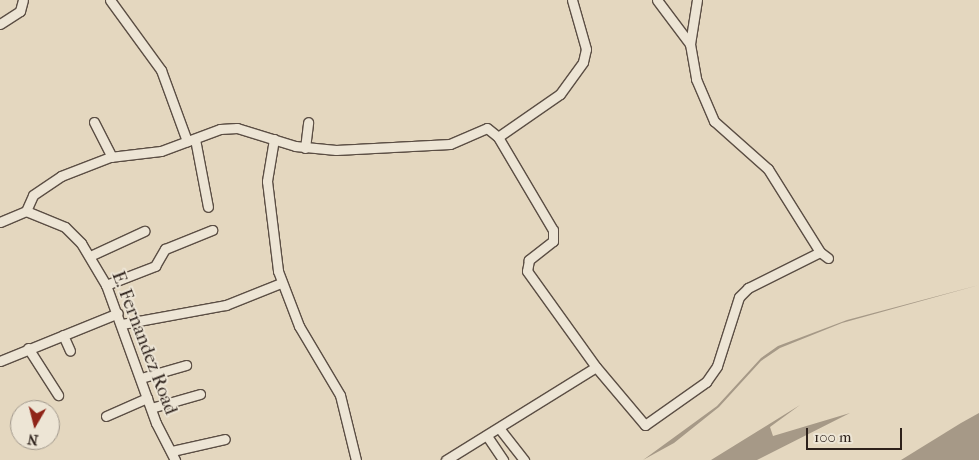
<!DOCTYPE html>
<html>
<head>
<meta charset="utf-8">
<style>
  body { margin:0 }
  #map { position:relative; width:979px; height:460px; overflow:hidden; background:#e4d7bf; font-family:"IM FELL French Canon",serif }
  div>[style] { position:absolute }
  [style*='--x'] { left:calc(var(--x)*1px); top:calc(var(--y)*1px); width:calc(var(--w)*1px); rotate:calc(var(--a)*1deg) }
  .water>* { inset:0; background:#a69987 }
  .roads { filter:drop-shadow(1px 0 #5b4e44) drop-shadow(-1px 0 #5b4e44) drop-shadow(0 1px #5b4e44) drop-shadow(0 -1px #5b4e44) }
  .minor>* { height:9px; margin:-4.5px; padding:0 4.5px; transform-origin:4.5px; border-radius:4.5px; background:#ede5d5 }
  span { translate:-50% -50%; white-space:nowrap; text-align:center; line-height:1.15; -webkit-text-stroke:4px #ede5d5; paint-order:stroke }
  .street-label { font-size:19px; color:#2d211b }
  .north { position:absolute; left:10px; top:400px; width:50px; height:50px; box-sizing:border-box; background:#ede5d5; border:1px solid #a0978b; border-radius:50%; rotate:188deg; font-size:14px; font-weight:700; line-height:20px; text-align:center; color:#2d211b }
  .north::after { content:''; display:block; margin:auto; width:18px; height:22px; background:#8f2418; clip-path:polygon(50% 0,100% 100%,50% 72%,0 100%) }
  .scale { position:absolute; left:806px; top:428px; width:96px; height:22px; box-sizing:border-box; border:2px solid #2d211b; border-top:0; padding-left:6px; font-size:15px; line-height:18px; white-space:nowrap; color:#2d211b; -webkit-text-stroke:4px #ede5d5; paint-order:stroke }
</style>
</head>
<body>
<div id="map">
  <div class="water">
    <div style="clip-path:polygon(979px 285px,842px 323px,780px 348px,761px 361px,719px 407px,674px 443px,643px 460px,717px 406px,761px 358px,778px 346px,847px 320px)"></div>
    <div style="clip-path:polygon(800px 405px,770px 427px,773px 436px,850px 413px,757px 460px,711px 460px)"></div>
    <div style="clip-path:polygon(979px 413px,979px 460px,901px 460px,961px 423px)"></div>
  </div>
  <div class="roads">
    <div class="minor">
      <div style="--x:110;--y:0;--w:87;--a:53.9"></div>
      <div style="--x:161;--y:70;--w:76;--a:69.9"></div>
      <div style="--x:657;--y:0;--w:55;--a:53.1"></div>
      <div style="--x:690;--y:44;--w:36;--a:80"></div>
      <div style="--x:696;--y:79;--w:46;--a:66.8"></div>
      <div style="--x:714;--y:121;--w:72;--a:41.6"></div>
      <div style="--x:768;--y:169;--w:98;--a:57.9"></div>
      <div style="--x:820;--y:252;--w:10;--a:37"></div>
      <div style="--x:0;--y:24;--w:24;--a:-33"></div>
      <div style="--x:20;--y:11;--w:11;--a:-75"></div>
      <div style="--x:690;--y:44;--w:45;--a:-81"></div>
      <div style="--x:94;--y:122;--w:39;--a:63"></div>
      <div style="--x:498;--y:137;--w:75;--a:-34.7"></div>
      <div style="--x:560;--y:94;--w:39;--a:-54"></div>
      <div style="--x:583;--y:62;--w:13;--a:-77"></div>
      <div style="--x:586;--y:49;--w:51;--a:-105.9"></div>
      <div style="--x:195;--y:139;--w:69;--a:79.2"></div>
      <div style="--x:274;--y:139;--w:43;--a:99.5"></div>
      <div style="--x:267;--y:181;--w:91;--a:83"></div>
      <div style="--x:278;--y:271;--w:59;--a:69.1"></div>
      <div style="--x:299;--y:326;--w:80;--a:59.3"></div>
      <div style="--x:340;--y:395;--w:67;--a:76.2"></div>
      <div style="--x:305;--y:148;--w:26;--a:-83"></div>
      <div style="--x:26;--y:211;--w:17;--a:-66"></div>
      <div style="--x:33;--y:195;--w:34;--a:-34"></div>
      <div style="--x:61;--y:176;--w:53;--a:-21.2"></div>
      <div style="--x:110;--y:157;--w:51;--a:-6.7"></div>
      <div style="--x:161;--y:151;--w:63;--a:-20.4"></div>
      <div style="--x:220;--y:129;--w:17;--a:-3"></div>
      <div style="--x:237;--y:128;--w:61;--a:17.2"></div>
      <div style="--x:295;--y:146;--w:41;--a:5.6"></div>
      <div style="--x:336;--y:150;--w:114;--a:-3"></div>
      <div style="--x:450;--y:144;--w:40;--a:-23.4"></div>
      <div style="--x:487;--y:128;--w:14;--a:39"></div>
      <div style="--x:498;--y:137;--w:108;--a:59.4"></div>
      <div style="--x:553;--y:230;--w:11;--a:90"></div>
      <div style="--x:553;--y:241;--w:31;--a:142"></div>
      <div style="--x:529;--y:260;--w:11;--a:100"></div>
      <div style="--x:527;--y:271;--w:118;--a:54.3"></div>
      <div style="--x:596;--y:367;--w:76;--a:49.8"></div>
      <div style="--x:645;--y:425;--w:75;--a:-35.2"></div>
      <div style="--x:706;--y:382;--w:19;--a:-55"></div>
      <div style="--x:717;--y:366;--w:72;--a:-72.3"></div>
      <div style="--x:739;--y:297;--w:13;--a:-45"></div>
      <div style="--x:748;--y:288;--w:80;--a:-26.6"></div>
      <div style="--x:0;--y:222;--w:28;--a:-23"></div>
      <div style="--x:26;--y:211;--w:42;--a:22.3"></div>
      <div style="--x:65;--y:227;--w:23;--a:45"></div>
      <div style="--x:81;--y:243;--w:49;--a:59.2"></div>
      <div style="--x:106;--y:285;--w:147;--a:70.1"></div>
      <div style="--x:156;--y:423;--w:42;--a:62.8"></div>
      <div style="--x:90;--y:256;--w:60;--a:-24.8"></div>
      <div style="--x:106;--y:285;--w:53;--a:-21.2"></div>
      <div style="--x:155;--y:266;--w:20;--a:-60"></div>
      <div style="--x:165;--y:249;--w:51;--a:-22"></div>
      <div style="--x:122;--y:324;--w:106;--a:-10.4"></div>
      <div style="--x:226;--y:305;--w:59;--a:-21.8"></div>
      <div style="--x:63;--y:335;--w:17;--a:66"></div>
      <div style="--x:28;--y:348;--w:56;--a:57.4"></div>
      <div style="--x:0;--y:361;--w:127;--a:-22.1"></div>
      <div style="--x:141;--y:378;--w:47;--a:-16.1"></div>
      <div style="--x:151;--y:408;--w:51;--a:-15.9"></div>
      <div style="--x:106;--y:416;--w:45;--a:-23.7"></div>
      <div style="--x:499;--y:428;--w:41;--a:52"></div>
      <div style="--x:487;--y:436;--w:29;--a:56"></div>
      <div style="--x:172;--y:451;--w:54;--a:-12.8"></div>
      <div style="--x:446;--y:460;--w:176;--a:-31.8"></div>
    </div>
  </div>
  <div class="street-label">
    <span style="left:144px;top:343px;rotate:69deg">E. Fernandez Road</span>
  </div>
  <div class="north">N</div>
  <div class="scale">100 m</div>
</div>
</body>
</html>
